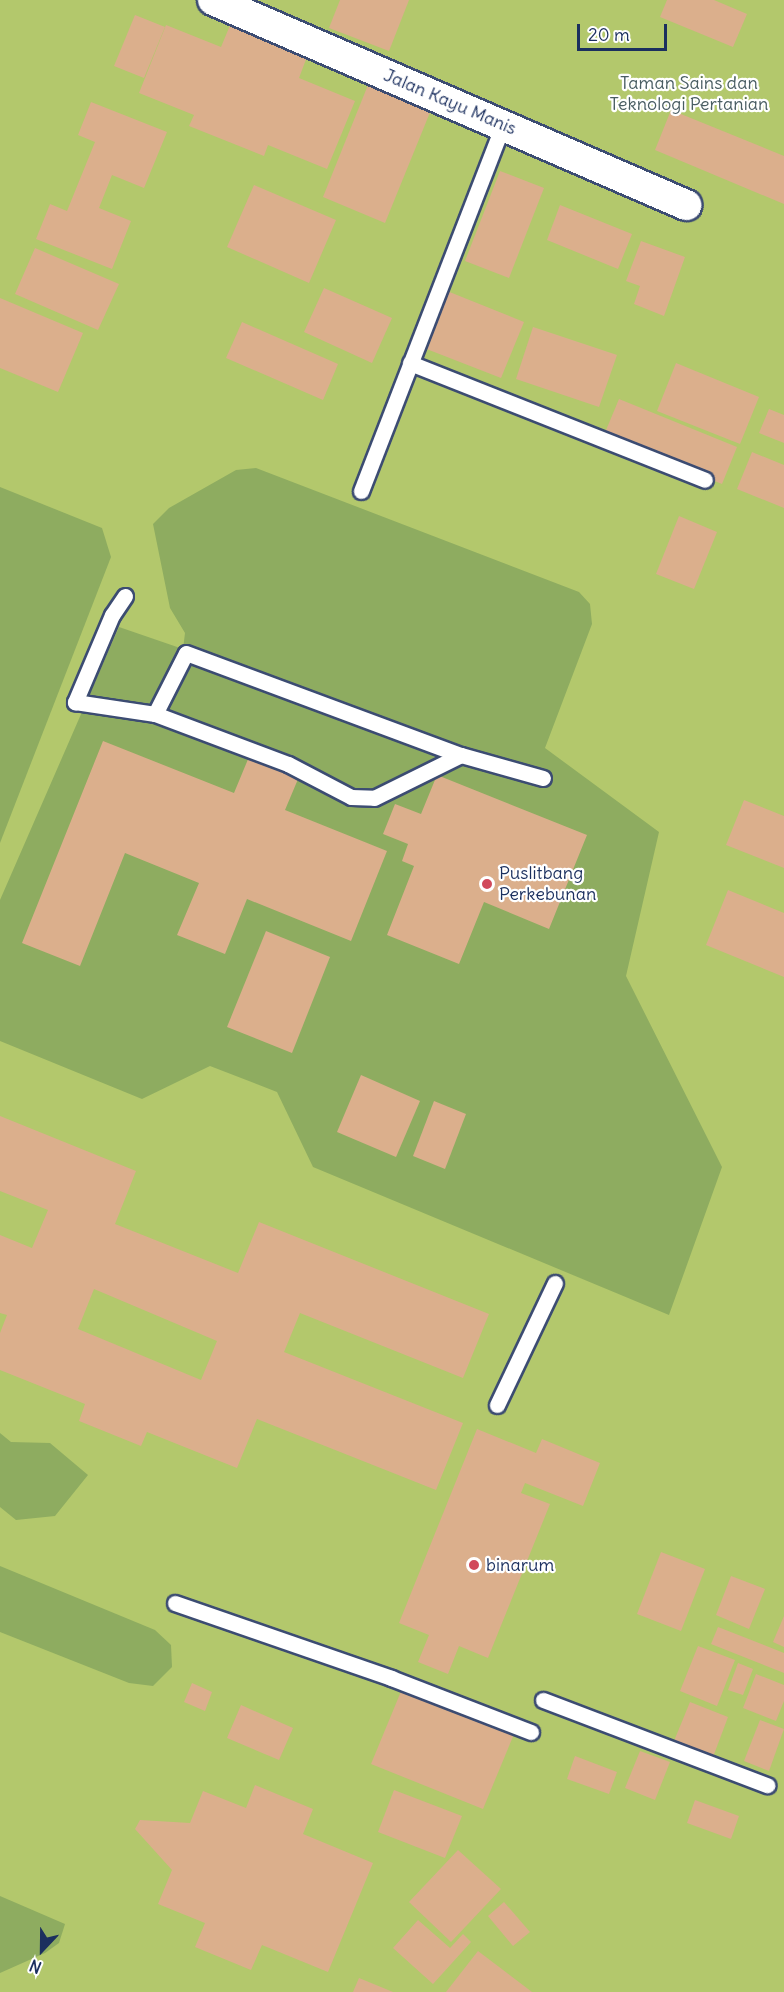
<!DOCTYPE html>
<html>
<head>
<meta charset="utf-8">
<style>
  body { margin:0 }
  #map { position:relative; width:784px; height:1992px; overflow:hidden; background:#f6f2e3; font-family:Delius,sans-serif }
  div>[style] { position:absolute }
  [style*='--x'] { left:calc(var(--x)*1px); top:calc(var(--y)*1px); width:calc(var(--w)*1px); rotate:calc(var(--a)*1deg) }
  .green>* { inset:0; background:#b3c86c }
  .forest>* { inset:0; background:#8eac60 }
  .building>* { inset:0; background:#dbaf8c }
  .roads { filter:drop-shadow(2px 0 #3c4c72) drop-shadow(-2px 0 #3c4c72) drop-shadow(0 2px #3c4c72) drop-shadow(0 -2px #3c4c72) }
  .service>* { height:15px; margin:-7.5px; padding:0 7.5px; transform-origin:7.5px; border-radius:7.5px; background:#fff }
  .minor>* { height:30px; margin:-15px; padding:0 15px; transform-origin:15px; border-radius:15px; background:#fff }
  .dots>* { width:16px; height:16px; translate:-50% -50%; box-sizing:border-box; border:3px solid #fff; border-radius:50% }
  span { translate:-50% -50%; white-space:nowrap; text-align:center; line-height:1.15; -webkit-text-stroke:4.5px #fff; paint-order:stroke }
  .park-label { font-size:18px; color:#495d62 }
  .street-label { font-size:18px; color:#1b2f5e }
  .poi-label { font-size:18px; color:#1b2f5e }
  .left { translate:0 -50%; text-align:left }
  .north { position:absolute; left:12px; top:1920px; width:60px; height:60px; -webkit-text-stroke:4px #fff; paint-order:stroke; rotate:202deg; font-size:16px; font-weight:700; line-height:24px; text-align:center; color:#1b2f5e }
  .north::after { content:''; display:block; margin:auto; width:21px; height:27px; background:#1b2f5e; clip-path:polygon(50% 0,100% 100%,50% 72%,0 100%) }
  .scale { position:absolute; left:577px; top:24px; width:90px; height:27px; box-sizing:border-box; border:3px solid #1b2f5e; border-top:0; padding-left:8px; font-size:18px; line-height:21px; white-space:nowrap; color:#1b2f5e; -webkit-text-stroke:4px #fff; paint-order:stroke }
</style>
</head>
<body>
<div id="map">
  <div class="green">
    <div style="clip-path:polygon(0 0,784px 0,784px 1992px,0 1992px)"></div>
  </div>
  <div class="forest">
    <div style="clip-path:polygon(256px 468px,579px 592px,590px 604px,592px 624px,545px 748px,659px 832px,626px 976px,722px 1167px,669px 1315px,313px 1167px,277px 1092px,210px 1066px,142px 1099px,0 1041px,0 900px,119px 627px,183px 649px,185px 633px,170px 608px,153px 524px,169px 508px,236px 470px)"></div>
    <div style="clip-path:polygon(0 487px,102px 528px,111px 557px,0 843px)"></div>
    <div style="clip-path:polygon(0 1433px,11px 1442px,50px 1443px,88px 1475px,55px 1516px,16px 1520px,0 1507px)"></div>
    <div style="clip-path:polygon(0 1566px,155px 1630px,171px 1645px,172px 1667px,153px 1686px,129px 1683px,0 1632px)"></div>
    <div style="clip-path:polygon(0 1896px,65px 1924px,59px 1943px,45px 1953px,0 1973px)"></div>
  </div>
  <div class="building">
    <div style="clip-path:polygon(340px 0,409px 0,389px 51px,329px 28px)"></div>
    <div style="clip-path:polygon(667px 0,714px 0,747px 14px,733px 47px,660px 17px)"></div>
    <div style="clip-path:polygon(135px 15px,165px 27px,144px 78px,114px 66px)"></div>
    <div style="clip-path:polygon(231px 23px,308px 54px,299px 78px,355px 101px,327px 169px,268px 145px,264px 156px,189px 126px,194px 115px,139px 93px,166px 25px,221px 47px)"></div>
    <div style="clip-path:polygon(370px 80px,433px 105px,385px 223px,323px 197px)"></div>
    <div style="clip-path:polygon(91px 102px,167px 132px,144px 188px,112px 175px,99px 208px,131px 221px,112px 269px,36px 239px,50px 204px,67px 211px,95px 142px,78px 135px)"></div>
    <div style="clip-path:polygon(671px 110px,784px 156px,784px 204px,655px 150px)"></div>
    <div style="clip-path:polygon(500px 171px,544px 188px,509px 278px,465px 261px)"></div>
    <div style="clip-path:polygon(254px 185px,336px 220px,309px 283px,227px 247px)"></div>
    <div style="clip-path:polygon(560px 205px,632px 234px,618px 269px,547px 240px)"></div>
    <div style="clip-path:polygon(641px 241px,685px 257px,664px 316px,634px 304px,640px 286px,626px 281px)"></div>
    <div style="clip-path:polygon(35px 248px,119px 284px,98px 330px,15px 294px)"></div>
    <div style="clip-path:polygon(324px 288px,392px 318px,372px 363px,304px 332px)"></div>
    <div style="clip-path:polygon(447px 291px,524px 322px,501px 378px,424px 348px)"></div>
    <div style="clip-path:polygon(0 298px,83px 333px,58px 392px,0 368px)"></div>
    <div style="clip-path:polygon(242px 322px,338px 364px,323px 400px,226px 358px)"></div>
    <div style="clip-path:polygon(533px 327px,617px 355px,599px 407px,516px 379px)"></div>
    <div style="clip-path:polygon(676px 363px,759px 397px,740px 444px,657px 411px)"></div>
    <div style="clip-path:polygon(619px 399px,737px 447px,722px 484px,604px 435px)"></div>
    <div style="clip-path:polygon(769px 409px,784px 415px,784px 443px,759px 433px)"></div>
    <div style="clip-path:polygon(752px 452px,784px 465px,784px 508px,737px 489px)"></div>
    <div style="clip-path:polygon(679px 516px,717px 532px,694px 589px,656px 574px)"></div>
    <div style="clip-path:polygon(103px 741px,234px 793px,251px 752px,301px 772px,285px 810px,387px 851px,351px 941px,247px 899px,225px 954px,177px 935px,199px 883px,125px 853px,80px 966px,22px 943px)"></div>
    <div style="clip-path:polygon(437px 775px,587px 835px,549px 929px,484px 902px,459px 964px,387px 935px,414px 866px,402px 861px,408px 844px,383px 834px,395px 804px,421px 814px)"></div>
    <div style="clip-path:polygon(744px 800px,784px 816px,784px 868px,726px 845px)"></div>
    <div style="clip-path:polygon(728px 890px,784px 913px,784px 977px,706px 945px)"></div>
    <div style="clip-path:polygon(266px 931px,330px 957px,292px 1053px,227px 1027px)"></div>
    <div style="clip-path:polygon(361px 1075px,420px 1101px,396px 1157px,337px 1132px)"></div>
    <div style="clip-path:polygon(434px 1101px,466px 1114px,445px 1169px,413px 1156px)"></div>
    <div style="clip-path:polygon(evenodd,0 1116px,136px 1171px,115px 1224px,238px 1273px,259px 1222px,489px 1314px,463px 1378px,300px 1313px,284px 1352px,463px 1423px,436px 1490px,257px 1419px,237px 1468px,147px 1432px,141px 1446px,79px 1421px,85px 1404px,0 1370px,0 1333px,7px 1315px,0 1313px,0 1235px,32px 1248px,48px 1210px,0 1191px,0 1116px,94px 1289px,217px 1341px,201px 1380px,78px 1329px,94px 1289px)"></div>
    <div style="clip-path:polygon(477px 1429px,536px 1453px,542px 1439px,600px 1463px,583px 1506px,525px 1483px,521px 1493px,550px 1504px,500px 1628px,488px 1658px,459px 1646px,448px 1674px,418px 1662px,429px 1635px,399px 1623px)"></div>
    <div style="clip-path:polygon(661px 1552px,705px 1569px,681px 1631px,637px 1614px)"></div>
    <div style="clip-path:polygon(731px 1576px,765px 1589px,749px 1629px,716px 1615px)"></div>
    <div style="clip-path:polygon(784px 1616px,784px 1647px,773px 1642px)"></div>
    <div style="clip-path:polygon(718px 1627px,784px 1653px,784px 1673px,711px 1644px)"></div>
    <div style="clip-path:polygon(698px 1646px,735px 1660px,717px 1706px,680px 1691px)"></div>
    <div style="clip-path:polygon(738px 1663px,753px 1669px,743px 1695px,728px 1690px)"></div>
    <div style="clip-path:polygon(756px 1674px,784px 1685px,784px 1701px,776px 1721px,743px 1708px)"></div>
    <div style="clip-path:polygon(192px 1683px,212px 1692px,205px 1711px,184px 1702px)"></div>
    <div style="clip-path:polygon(402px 1689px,514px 1734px,483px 1809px,371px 1764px)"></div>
    <div style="clip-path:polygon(690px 1702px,728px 1717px,713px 1757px,674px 1741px)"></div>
    <div style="clip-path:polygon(241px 1705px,293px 1728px,279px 1760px,227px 1738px)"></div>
    <div style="clip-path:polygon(760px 1720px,784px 1729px,769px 1771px,744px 1761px)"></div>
    <div style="clip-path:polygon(640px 1751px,670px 1762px,655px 1800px,625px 1788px)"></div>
    <div style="clip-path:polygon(575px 1756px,617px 1772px,609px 1794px,567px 1779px)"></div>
    <div style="clip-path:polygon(255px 1785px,313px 1809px,303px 1834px,373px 1863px,328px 1972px,262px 1945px,251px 1970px,195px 1947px,205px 1923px,158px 1904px,172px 1870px,135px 1829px,140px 1820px,190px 1823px,203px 1791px,246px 1808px)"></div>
    <div style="clip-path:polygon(394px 1790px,462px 1816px,445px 1858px,378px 1832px)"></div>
    <div style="clip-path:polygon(695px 1800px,739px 1816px,731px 1839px,687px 1823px)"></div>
    <div style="clip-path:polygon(458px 1850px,501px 1889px,451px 1942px,409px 1902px)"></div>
    <div style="clip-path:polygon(504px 1902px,530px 1932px,513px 1946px,488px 1916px)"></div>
    <div style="clip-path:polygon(418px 1920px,450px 1948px,463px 1934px,471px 1942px,433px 1984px,393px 1948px)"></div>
    <div style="clip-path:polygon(478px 1951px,532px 1992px,446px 1992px)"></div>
    <div style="clip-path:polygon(359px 1978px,393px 1992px,353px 1992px)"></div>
  </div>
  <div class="roads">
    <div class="service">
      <div style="--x:410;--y:363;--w:317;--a:21.6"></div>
      <div style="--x:361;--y:491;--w:393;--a:-68.8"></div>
      <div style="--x:125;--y:596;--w:23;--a:124"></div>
      <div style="--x:112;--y:615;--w:95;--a:113"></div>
      <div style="--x:75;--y:702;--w:81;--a:8.5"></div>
      <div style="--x:155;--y:714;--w:68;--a:-63.1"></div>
      <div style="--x:186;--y:653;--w:293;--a:20.4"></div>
      <div style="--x:461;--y:755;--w:85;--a:15.7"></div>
      <div style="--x:155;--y:714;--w:142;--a:20.6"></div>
      <div style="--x:288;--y:764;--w:71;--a:27.6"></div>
      <div style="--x:351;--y:797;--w:23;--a:2"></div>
      <div style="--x:374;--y:798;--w:97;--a:-26.3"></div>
      <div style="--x:497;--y:1405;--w:135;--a:-64.6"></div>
      <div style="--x:175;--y:1603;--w:229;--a:19.1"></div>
      <div style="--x:391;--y:1678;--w:150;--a:21.1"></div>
      <div style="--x:543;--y:1700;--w:240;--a:20.8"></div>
    </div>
    <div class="minor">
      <div style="--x:213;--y:0;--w:516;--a:23.43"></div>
    </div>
  </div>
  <div class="dots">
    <div style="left:487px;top:884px;background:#d1495b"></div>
    <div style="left:474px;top:1565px;background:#d1495b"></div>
  </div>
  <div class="park-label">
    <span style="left:689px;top:94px">Taman Sains dan<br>Teknologi Pertanian</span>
  </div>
  <div class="street-label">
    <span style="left:450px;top:102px;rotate:23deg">Jalan Kayu Manis</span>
  </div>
  <div class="poi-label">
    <span class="left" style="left:499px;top:884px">Puslitbang<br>Perkebunan</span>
    <span class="left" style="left:486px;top:1565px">binarum</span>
  </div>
  <div class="north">N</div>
  <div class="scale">20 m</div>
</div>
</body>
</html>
